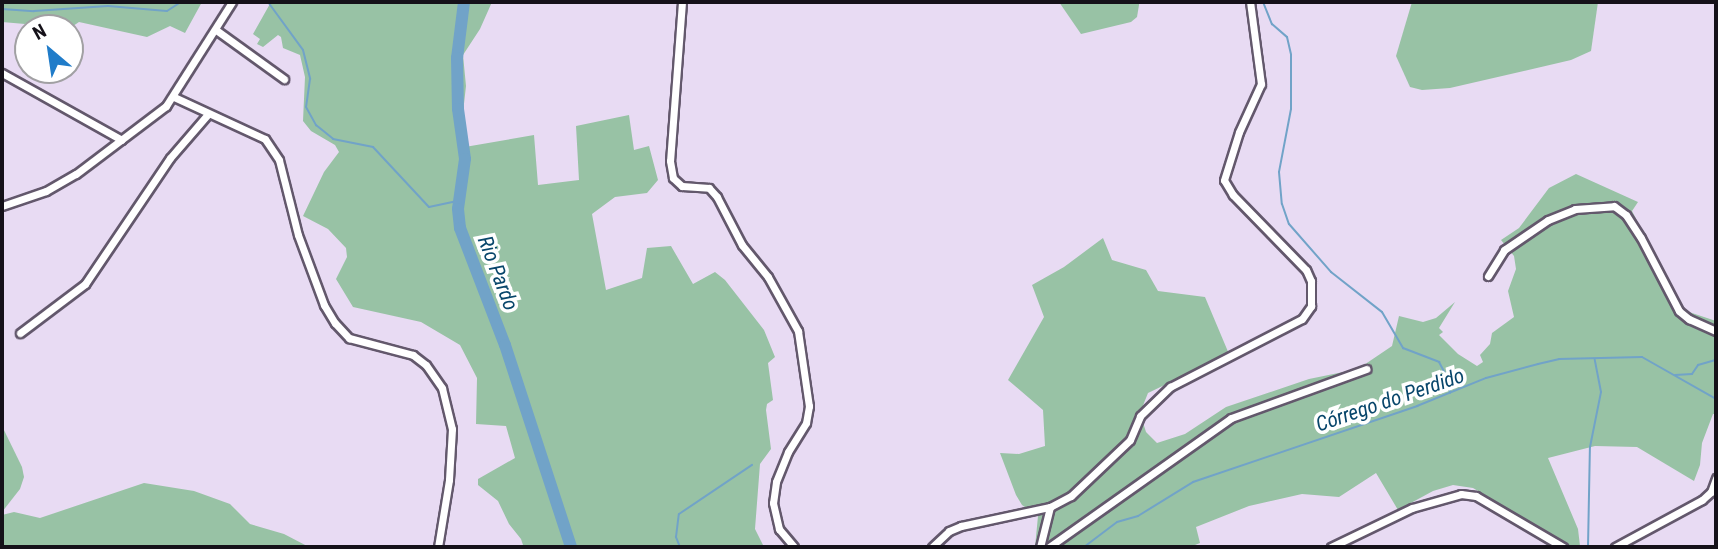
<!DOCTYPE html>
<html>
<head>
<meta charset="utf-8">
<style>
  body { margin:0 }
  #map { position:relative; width:1718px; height:549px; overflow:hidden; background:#e8dbf3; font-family:"Roboto Condensed",sans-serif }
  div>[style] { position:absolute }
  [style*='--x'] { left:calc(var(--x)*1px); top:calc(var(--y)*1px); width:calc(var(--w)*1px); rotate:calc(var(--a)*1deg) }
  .green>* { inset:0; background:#98c2a5 }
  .stream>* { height:2px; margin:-1px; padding:0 1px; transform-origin:1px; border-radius:1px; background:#71a3c8 }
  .river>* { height:12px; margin:-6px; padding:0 6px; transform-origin:6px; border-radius:6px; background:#71a3c8 }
  .roads { filter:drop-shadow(2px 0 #63586c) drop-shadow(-2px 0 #63586c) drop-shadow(0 2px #63586c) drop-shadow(0 -2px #63586c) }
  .minor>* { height:7px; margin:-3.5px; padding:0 3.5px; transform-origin:3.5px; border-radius:3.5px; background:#fff }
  span { translate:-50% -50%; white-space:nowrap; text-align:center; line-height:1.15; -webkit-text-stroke:7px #fff; paint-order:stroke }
  .water-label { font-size:21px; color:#08466b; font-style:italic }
  .frame { position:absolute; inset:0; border:4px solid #151119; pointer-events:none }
  .north { position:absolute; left:14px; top:14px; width:70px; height:70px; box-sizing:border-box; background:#fff; border:2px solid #a1a0a3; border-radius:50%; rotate:331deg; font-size:19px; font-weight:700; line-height:28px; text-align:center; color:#151119 }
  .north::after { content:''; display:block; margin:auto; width:24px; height:32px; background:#207cc9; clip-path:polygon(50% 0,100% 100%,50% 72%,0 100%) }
</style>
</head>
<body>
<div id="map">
  <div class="green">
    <div style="clip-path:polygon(2px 2px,202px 2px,185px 33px,170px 26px,147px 37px,79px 22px,70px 28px,60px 28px,40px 17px,25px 24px,2px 22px)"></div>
    <div style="clip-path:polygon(271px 2px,492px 2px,480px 29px,463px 55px,466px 86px,459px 148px,534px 135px,538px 185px,579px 180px,576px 126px,629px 115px,634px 150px,649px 146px,658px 180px,647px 193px,615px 197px,592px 214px,606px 290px,642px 278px,647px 248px,671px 246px,693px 284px,715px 272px,725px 280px,764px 330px,775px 357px,768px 363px,773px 400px,767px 404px,766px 410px,771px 449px,760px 464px,755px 529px,764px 547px,520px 547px,523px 545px,521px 539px,509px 524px,498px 501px,478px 485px,478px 479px,515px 458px,506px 426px,476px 424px,477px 378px,460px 345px,421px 322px,353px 307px,336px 279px,347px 257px,346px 248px,328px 229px,303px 216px,324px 172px,339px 152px,335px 145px,311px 131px,303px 121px,305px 77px,300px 55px,283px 48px,281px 37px,278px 35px,263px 47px,257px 44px,260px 39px,253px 34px)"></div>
    <div style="clip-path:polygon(1059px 2px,1139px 2px,1139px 5px,1137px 17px,1131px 22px,1081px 34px)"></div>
    <div style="clip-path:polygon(1412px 2px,1598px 2px,1591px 51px,1571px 60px,1450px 88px,1422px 90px,1410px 87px,1396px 56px)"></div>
    <div style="clip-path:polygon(1576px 174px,1638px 202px,1632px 211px,1677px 298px,1686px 311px,1716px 321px,1716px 414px,1713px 414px,1702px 443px,1700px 465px,1694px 481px,1637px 447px,1595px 446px,1548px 458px,1578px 529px,1580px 546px,1570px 546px,1473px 488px,1453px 485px,1433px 491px,1398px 510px,1376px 473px,1339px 497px,1302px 494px,1249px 506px,1196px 527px,1200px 543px,1190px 547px,1035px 547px,1038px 516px,1022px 505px,1016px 495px,1000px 453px,1019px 454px,1045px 446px,1043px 410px,1008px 380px,1044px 317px,1032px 285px,1064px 267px,1103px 238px,1112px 260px,1146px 270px,1158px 291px,1205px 297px,1229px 354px,1148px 393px,1140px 413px,1146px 432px,1157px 443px,1185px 434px,1226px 407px,1309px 379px,1358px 369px,1392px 346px,1399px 316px,1423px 322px,1436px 318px,1455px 302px,1439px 328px,1443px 332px,1439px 335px,1458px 354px,1477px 366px,1483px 362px,1480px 355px,1490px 344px,1492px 333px,1514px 317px,1508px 291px,1516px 269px,1514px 256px,1501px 240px,1519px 228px,1549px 188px)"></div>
    <div style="clip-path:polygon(2px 426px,22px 467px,24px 477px,20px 489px,2px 512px)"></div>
    <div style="clip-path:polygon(144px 483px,194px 491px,230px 504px,250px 524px,284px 534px,309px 547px,2px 547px,2px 515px,14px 512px,40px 518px)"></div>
  </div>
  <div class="stream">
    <div style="--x:268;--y:2;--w:59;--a:53.9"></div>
    <div style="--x:303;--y:50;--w:30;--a:76"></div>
    <div style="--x:310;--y:79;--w:28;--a:98"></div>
    <div style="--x:306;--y:107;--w:21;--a:61"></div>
    <div style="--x:316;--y:125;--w:22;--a:39"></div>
    <div style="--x:333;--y:139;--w:41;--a:11.3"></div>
    <div style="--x:373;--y:147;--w:82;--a:47"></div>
    <div style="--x:429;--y:207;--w:30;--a:-12"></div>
    <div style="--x:1263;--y:2;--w:24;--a:68"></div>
    <div style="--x:1272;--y:24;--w:20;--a:41"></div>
    <div style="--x:1287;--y:37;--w:18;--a:77"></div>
    <div style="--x:1291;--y:55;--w:54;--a:90"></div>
    <div style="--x:1291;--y:109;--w:64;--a:100.8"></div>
    <div style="--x:1279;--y:172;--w:32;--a:85"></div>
    <div style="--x:1282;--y:204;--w:21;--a:71"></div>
    <div style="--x:1289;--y:224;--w:64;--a:48.8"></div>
    <div style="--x:1331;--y:272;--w:65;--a:38.1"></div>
    <div style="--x:1382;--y:312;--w:42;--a:59.7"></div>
    <div style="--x:1403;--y:348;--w:39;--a:21"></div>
    <div style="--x:1439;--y:362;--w:21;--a:62"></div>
    <div style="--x:1449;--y:381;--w:12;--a:85"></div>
    <div style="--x:2;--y:9;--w:32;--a:4"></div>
    <div style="--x:34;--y:11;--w:74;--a:-3.9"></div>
    <div style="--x:108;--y:6;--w:59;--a:4.8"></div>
    <div style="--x:167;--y:11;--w:17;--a:-33"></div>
    <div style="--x:1675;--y:375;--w:17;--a:-3"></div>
    <div style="--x:1692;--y:374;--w:11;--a:-56"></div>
    <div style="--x:1698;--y:365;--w:19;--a:-16"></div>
    <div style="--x:680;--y:547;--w:11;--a:-112"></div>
    <div style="--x:676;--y:537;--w:23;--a:-83"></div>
    <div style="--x:679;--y:514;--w:88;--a:-33.9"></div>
    <div style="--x:1084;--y:547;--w:41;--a:-37.1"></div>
    <div style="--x:1117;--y:522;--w:22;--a:-16"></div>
    <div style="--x:1138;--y:516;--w:65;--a:-31.7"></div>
    <div style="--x:1193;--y:482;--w:237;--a:-18.7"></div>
    <div style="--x:1417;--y:406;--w:74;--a:-22.1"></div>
    <div style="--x:1486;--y:378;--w:54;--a:-15.1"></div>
    <div style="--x:1538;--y:364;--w:22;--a:-13"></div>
    <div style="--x:1559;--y:359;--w:83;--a:-1.4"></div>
    <div style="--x:1642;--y:357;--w:85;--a:29.6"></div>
    <div style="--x:1588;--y:547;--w:100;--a:-88.9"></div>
    <div style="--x:1590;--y:447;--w:56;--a:-78.7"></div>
    <div style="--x:1601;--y:392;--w:33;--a:-101"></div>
  </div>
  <div class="river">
    <div style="--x:464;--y:2;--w:56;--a:97.1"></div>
    <div style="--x:457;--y:58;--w:51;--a:88.9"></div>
    <div style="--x:458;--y:109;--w:50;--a:82"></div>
    <div style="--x:465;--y:159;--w:50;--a:98"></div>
    <div style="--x:458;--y:209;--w:19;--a:84"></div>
    <div style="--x:460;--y:228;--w:125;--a:69"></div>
    <div style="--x:505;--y:345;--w:213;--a:71.9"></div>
  </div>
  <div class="roads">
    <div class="minor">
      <div style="--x:682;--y:2;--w:159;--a:94.3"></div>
      <div style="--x:670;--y:161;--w:17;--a:80"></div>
      <div style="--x:673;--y:178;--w:12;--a:42"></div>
      <div style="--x:682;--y:186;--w:27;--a:4"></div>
      <div style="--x:709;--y:188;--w:12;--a:48"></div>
      <div style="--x:717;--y:197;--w:54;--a:62.5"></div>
      <div style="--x:742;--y:245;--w:41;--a:50.9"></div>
      <div style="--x:768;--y:277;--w:62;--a:60.9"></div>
      <div style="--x:798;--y:331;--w:76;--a:81.7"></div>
      <div style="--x:809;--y:406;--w:17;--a:100"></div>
      <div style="--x:806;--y:423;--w:34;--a:122"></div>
      <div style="--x:788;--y:452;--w:32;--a:112"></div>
      <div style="--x:776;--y:482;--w:21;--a:98"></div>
      <div style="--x:773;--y:503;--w:27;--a:77"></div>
      <div style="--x:779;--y:529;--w:23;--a:50"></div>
      <div style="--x:216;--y:30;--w:84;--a:35.8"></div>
      <div style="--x:2;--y:73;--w:137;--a:29.2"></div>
      <div style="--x:174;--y:97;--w:100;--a:24.8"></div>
      <div style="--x:265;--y:139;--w:25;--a:56"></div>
      <div style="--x:279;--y:160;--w:77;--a:75.8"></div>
      <div style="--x:298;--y:235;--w:75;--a:69.6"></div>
      <div style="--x:324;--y:305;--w:21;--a:59"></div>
      <div style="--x:335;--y:323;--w:21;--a:47"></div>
      <div style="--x:349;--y:338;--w:66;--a:14.9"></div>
      <div style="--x:413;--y:355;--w:16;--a:38"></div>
      <div style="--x:426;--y:365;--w:28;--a:55"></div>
      <div style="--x:442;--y:388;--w:42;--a:76.3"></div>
      <div style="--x:452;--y:429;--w:51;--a:93.4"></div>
      <div style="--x:449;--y:480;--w:68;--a:99.3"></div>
      <div style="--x:2;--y:206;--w:46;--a:-18.8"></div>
      <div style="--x:46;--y:191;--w:34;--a:-30"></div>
      <div style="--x:76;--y:174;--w:113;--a:-37.1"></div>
      <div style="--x:166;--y:106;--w:123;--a:-57.6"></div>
      <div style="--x:1488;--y:276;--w:31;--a:-58"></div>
      <div style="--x:1504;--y:250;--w:53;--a:-34.3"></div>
      <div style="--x:1548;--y:220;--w:29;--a:-22"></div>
      <div style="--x:1575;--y:209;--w:39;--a:-4"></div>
      <div style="--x:1614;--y:206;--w:15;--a:37"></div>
      <div style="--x:1626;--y:215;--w:27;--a:57"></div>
      <div style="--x:1641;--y:238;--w:82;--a:62.5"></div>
      <div style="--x:1679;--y:311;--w:13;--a:39"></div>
      <div style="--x:1689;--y:319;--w:30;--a:24"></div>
      <div style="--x:20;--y:333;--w:81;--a:-37"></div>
      <div style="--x:85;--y:284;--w:152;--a:-56"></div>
      <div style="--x:170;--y:158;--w:58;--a:-49.2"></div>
      <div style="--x:1050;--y:507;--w:24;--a:-28"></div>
      <div style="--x:1071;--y:496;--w:81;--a:-43.5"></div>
      <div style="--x:1130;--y:440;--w:26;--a:-67"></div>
      <div style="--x:1140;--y:416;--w:42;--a:-44"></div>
      <div style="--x:1170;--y:387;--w:148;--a:-27.3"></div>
      <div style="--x:1302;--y:319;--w:16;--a:-55"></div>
      <div style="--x:1311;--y:306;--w:25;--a:-90"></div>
      <div style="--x:1311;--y:281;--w:12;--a:-114"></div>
      <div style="--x:1306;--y:270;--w:105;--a:-134.2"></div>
      <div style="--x:1233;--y:195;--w:17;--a:-121"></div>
      <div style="--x:1224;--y:180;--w:50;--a:-72.6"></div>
      <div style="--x:1239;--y:132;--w:53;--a:-65.4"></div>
      <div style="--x:1261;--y:84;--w:83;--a:-97.6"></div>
      <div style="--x:932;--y:547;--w:23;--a:-43"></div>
      <div style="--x:949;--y:531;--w:13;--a:-23"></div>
      <div style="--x:961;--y:526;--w:91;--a:-12.1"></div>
      <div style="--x:1050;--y:507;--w:41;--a:104"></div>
      <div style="--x:1049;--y:547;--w:223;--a:-35.3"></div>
      <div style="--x:1231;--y:418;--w:144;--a:-19.9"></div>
      <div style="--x:1331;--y:547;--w:90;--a:-25.7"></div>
      <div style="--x:1412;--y:508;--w:51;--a:-15.9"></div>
      <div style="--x:1461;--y:494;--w:15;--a:8"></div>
      <div style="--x:1476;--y:496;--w:101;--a:30.4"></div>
      <div style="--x:1615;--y:547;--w:99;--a:-28.4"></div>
      <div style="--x:1702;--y:500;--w:12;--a:-42"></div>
      <div style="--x:1711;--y:492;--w:15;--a:-70"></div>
    </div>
  </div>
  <div class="water-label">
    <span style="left:498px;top:273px;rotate:69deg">Rio Pardo</span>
    <span style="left:1390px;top:400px;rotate:-19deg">Córrego do Perdido</span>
  </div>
  <div class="frame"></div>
  <div class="north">N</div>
</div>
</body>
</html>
